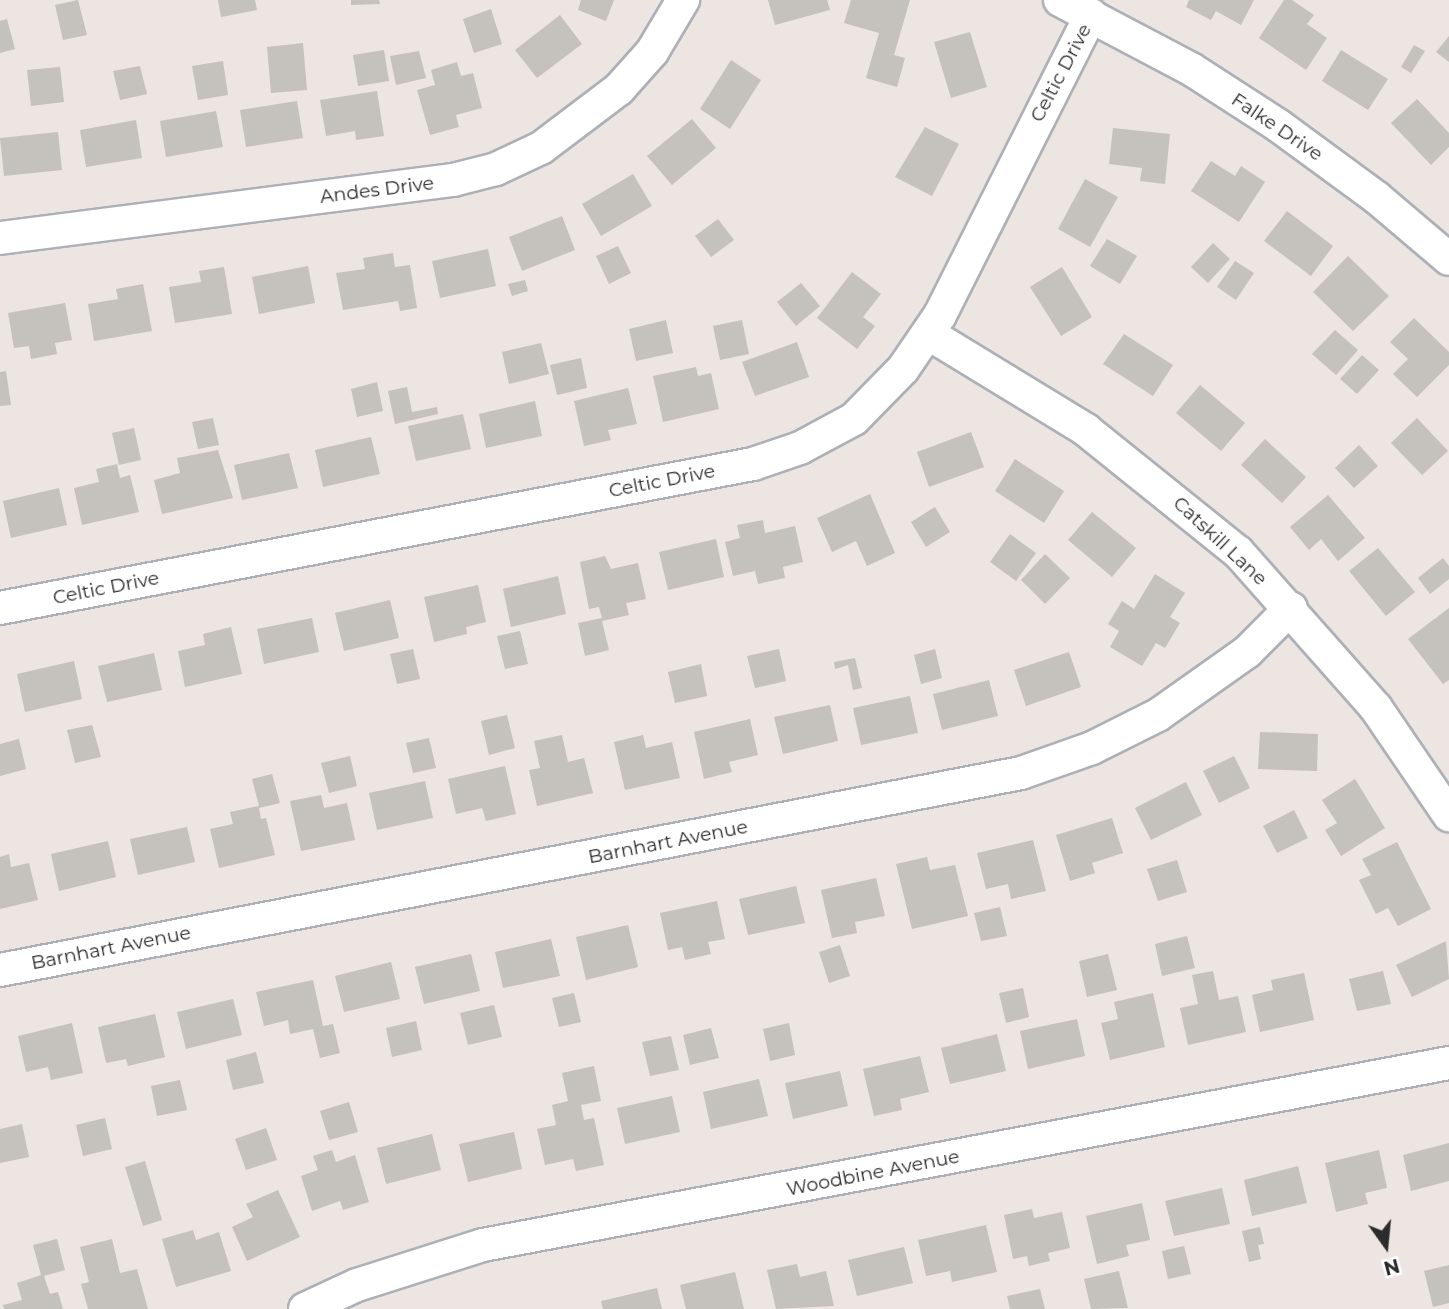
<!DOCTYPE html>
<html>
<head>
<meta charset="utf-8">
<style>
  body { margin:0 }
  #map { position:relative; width:1449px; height:1309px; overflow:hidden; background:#ece5e1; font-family:Montserrat,sans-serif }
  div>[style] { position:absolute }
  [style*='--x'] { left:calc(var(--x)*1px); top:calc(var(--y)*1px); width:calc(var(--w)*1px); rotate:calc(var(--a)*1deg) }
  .building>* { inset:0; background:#c5c1bc }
  .roads { filter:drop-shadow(2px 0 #adb0b7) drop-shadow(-2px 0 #adb0b7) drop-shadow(0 2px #adb0b7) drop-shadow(0 -2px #adb0b7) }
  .minor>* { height:32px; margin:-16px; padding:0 16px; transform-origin:16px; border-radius:16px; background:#fff }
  span { translate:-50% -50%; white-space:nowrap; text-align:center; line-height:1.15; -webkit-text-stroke:5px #fff; paint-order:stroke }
  .street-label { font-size:19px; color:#2c2c2c }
  .north { position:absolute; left:1351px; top:1211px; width:70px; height:70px; -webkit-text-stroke:5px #fff; paint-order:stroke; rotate:165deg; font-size:19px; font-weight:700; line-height:28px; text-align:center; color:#2c2c2c }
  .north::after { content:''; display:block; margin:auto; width:24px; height:32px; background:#2c2c2c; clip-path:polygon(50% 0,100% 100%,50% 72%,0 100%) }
</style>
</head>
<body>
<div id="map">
  <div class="building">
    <div style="clip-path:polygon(78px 0,87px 35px,63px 40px,55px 5px)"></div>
    <div style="clip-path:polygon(218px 0,255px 0,257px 10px,221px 17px)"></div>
    <div style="clip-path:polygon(351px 0,379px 0,380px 4px,351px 5px)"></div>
    <div style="clip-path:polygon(581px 0,614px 0,606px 21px,578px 10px)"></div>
    <div style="clip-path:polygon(768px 0,827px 0,830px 10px,775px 25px)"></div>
    <div style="clip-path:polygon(851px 0,910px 0,894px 55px,905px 58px,897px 87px,866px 78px,879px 33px,844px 23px)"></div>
    <div style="clip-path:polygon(1189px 0,1254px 0,1241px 25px,1216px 11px,1211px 20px,1186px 7px)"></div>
    <div style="clip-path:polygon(1284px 0,1292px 0,1314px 15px,1307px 24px,1327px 38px,1306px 70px,1259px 38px)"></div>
    <div style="clip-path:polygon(491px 9px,502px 44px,474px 53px,463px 19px)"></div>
    <div style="clip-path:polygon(560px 15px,582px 44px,537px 78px,515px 50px)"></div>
    <div style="clip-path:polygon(7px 19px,15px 49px,0 53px,0 21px)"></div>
    <div style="clip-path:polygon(970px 32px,987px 87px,951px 98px,934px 42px)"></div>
    <div style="clip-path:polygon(1449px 36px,1449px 62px,1436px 52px)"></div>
    <div style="clip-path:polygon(303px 43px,307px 90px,271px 93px,267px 47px)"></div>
    <div style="clip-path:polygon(1414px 45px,1425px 51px,1411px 73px,1401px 67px)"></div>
    <div style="clip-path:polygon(384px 50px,389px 81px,358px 86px,353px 55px)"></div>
    <div style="clip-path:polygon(1341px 50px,1388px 79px,1368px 110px,1322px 81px)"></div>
    <div style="clip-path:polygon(419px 51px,426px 78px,396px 85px,390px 56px)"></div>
    <div style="clip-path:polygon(731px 60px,761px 80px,730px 129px,700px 109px)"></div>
    <div style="clip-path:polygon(223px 61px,228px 95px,198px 100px,192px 66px)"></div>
    <div style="clip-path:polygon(457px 62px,461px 76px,473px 73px,482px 108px,456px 115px,459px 127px,430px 135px,417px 90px,435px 85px,431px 70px)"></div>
    <div style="clip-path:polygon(140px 66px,147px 94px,120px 100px,113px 71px)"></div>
    <div style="clip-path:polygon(60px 67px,64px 102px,31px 106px,27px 70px)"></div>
    <div style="clip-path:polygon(377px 91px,384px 136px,356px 140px,355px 131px,326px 136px,320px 100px)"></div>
    <div style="clip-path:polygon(1417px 99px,1449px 133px,1449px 147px,1431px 165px,1391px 123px)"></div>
    <div style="clip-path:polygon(297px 101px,303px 138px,246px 147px,240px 110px)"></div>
    <div style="clip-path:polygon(216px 111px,223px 147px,166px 157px,160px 121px)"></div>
    <div style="clip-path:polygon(692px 119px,716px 148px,672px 185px,647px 156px)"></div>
    <div style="clip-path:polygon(136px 120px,142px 158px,86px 167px,80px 130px)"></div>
    <div style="clip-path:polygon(925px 127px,959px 144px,932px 196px,895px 177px)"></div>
    <div style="clip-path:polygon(1113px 128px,1170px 134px,1165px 184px,1140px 181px,1142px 168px,1109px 164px)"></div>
    <div style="clip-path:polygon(58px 132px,62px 170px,4px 176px,0 138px)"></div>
    <div style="clip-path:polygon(1211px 161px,1235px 176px,1241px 166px,1265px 182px,1239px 222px,1191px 191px)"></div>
    <div style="clip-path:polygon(633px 174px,652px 206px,601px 236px,582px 204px)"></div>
    <div style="clip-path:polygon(1085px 179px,1118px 197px,1090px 247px,1058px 229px)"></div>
    <div style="clip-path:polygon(1287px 211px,1333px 246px,1311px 276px,1264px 241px)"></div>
    <div style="clip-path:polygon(562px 216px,575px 250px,522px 271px,509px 237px)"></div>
    <div style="clip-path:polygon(718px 219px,734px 240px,711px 257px,695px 236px)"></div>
    <div style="clip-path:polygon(1107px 239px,1137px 256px,1120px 284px,1090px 266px)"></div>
    <div style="clip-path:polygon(1213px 243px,1230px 259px,1208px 283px,1191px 267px)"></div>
    <div style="clip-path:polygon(618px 246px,631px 273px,609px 284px,596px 256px)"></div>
    <div style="clip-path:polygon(488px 249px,496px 286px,440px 298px,432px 261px)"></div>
    <div style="clip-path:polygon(393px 253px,395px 267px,410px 265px,417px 308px,400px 311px,398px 301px,343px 310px,336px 273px,365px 269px,363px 258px)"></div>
    <div style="clip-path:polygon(1348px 256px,1389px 296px,1353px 331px,1313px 292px)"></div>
    <div style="clip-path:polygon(1235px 261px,1254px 273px,1236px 300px,1217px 287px)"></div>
    <div style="clip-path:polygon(308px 266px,315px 303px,259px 314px,252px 277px)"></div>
    <div style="clip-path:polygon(224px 267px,232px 314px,175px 323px,169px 287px,201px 282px,199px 271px)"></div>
    <div style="clip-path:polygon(1062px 267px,1092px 317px,1061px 336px,1030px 287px)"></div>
    <div style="clip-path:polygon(852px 272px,881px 294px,863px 317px,875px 326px,857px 349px,817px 318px)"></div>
    <div style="clip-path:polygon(525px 280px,528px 291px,512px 296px,508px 284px)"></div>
    <div style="clip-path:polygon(801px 283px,820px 306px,796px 326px,777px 302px)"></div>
    <div style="clip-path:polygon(143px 284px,152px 331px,94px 341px,88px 304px,118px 299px,116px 289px)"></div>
    <div style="clip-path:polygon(65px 303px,72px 340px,55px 343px,57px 354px,31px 359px,29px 346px,14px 348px,8px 313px)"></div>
    <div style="clip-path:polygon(1414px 318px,1449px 352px,1449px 365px,1417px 397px,1393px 374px,1408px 359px,1390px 342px)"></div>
    <div style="clip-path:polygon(666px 320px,673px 353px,636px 361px,629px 329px)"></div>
    <div style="clip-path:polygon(742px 320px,749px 354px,720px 360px,713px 326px)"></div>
    <div style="clip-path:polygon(1335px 330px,1358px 350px,1336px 375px,1312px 354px)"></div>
    <div style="clip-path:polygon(1124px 334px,1173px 365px,1153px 396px,1103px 364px)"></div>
    <div style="clip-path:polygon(797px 342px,809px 377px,755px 396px,742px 362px)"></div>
    <div style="clip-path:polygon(541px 343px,549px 374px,509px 384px,502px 352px)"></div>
    <div style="clip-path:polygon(1362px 355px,1379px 370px,1357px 394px,1340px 379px)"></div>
    <div style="clip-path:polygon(581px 358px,587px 388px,557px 395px,550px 365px)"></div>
    <div style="clip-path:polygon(696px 367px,698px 376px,711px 373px,719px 409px,663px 422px,653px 376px)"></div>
    <div style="clip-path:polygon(6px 371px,11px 405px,0 406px,0 372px)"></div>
    <div style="clip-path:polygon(377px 382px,383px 411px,357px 417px,351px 389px)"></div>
    <div style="clip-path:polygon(1200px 385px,1245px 423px,1221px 451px,1176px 413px)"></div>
    <div style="clip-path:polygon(407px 387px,412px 412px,437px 407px,438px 414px,395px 424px,388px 391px)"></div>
    <div style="clip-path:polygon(628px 388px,637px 424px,608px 430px,611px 440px,584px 446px,574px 401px)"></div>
    <div style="clip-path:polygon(535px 401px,542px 436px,486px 448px,479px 414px)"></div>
    <div style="clip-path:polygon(463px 414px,471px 449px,416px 461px,408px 426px)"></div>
    <div style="clip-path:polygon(213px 418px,219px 445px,198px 449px,192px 422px)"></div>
    <div style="clip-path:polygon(1417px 418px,1448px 451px,1422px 475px,1391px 443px)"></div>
    <div style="clip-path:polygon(134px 428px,141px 460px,119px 465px,112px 433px)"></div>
    <div style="clip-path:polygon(971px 432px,984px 467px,929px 487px,917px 452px)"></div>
    <div style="clip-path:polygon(371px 437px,380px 474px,323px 487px,315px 450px)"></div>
    <div style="clip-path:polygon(1265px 439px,1306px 477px,1282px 503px,1241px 465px)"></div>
    <div style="clip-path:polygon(1359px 445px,1378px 466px,1354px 488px,1335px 468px)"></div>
    <div style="clip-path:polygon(218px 450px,233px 498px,162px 514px,154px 480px,180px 473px,177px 458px)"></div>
    <div style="clip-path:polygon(289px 453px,298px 488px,242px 500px,234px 465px)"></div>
    <div style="clip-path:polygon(1015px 459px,1064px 491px,1044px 523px,995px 491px)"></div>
    <div style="clip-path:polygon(117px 464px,120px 478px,130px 475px,139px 512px,82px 525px,74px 488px,99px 482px,96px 469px)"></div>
    <div style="clip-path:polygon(59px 488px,67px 525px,11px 538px,3px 501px)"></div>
    <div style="clip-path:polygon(870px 494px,895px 553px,867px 566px,856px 541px,832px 552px,817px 518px)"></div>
    <div style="clip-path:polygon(1328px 495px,1365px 538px,1338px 561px,1321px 539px,1309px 550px,1290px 527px)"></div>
    <div style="clip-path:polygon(935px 507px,950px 532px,926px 547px,911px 522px)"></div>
    <div style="clip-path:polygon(1092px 512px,1136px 548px,1112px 577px,1068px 540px)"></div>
    <div style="clip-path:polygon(763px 520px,765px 533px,795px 526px,803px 562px,783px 567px,785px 578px,758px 584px,755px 571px,733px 576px,725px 542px,740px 538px,737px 525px)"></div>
    <div style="clip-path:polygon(1010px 534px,1036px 553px,1016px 581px,990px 562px)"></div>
    <div style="clip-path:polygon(716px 539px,724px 577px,668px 590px,659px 552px)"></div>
    <div style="clip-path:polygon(1378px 548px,1415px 592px,1386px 616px,1349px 571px)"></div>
    <div style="clip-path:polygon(1045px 554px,1070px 578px,1045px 604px,1021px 580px)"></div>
    <div style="clip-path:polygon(605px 556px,611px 569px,638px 563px,646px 599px,626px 603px,629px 615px,602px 621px,609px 650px,585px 656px,578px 623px,602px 618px,599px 607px,589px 609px,580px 562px)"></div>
    <div style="clip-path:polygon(1443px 558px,1449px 566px,1449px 579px,1430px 594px,1418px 578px)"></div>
    <div style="clip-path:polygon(1155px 574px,1185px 593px,1170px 617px,1180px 623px,1165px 648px,1156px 643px,1142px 666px,1110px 647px,1119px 631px,1108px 624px,1122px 601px,1134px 609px)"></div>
    <div style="clip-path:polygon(558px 576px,566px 614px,511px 627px,503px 589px)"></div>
    <div style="clip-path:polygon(478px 585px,486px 622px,466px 627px,467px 634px,434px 642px,424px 597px)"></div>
    <div style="clip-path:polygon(390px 600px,399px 638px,344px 651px,335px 613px)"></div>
    <div style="clip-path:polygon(1449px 608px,1449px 680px,1443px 684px,1408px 639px)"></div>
    <div style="clip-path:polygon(312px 618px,319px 652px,264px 664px,257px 629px)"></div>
    <div style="clip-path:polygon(231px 627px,242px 674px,185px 687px,178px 651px,205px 645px,203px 634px)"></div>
    <div style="clip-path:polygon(520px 631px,528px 664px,505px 669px,497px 636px)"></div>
    <div style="clip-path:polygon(413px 649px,420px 679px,397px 684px,390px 654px)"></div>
    <div style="clip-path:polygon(779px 649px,786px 681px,755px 688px,747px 656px)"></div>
    <div style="clip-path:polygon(935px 649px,942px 678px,921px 684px,914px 655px)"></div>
    <div style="clip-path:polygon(1069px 652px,1081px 687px,1026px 706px,1014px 670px)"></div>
    <div style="clip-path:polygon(154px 653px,162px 690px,107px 702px,98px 666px)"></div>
    <div style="clip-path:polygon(855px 658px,862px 688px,853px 690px,848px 665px,835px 669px,834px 662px)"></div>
    <div style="clip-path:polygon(74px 661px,82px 699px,25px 712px,17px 674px)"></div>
    <div style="clip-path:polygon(701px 664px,707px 696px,675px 703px,668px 672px)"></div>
    <div style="clip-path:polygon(989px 680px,998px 716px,942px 730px,933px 694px)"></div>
    <div style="clip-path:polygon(910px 696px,918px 733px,861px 745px,853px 708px)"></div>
    <div style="clip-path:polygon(830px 705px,838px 741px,783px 754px,774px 717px)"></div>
    <div style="clip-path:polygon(507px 715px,515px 748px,489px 755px,481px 721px)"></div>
    <div style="clip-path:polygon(750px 719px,758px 755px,729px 762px,732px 772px,704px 779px,694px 732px)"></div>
    <div style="clip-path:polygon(92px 725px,101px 757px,75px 763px,67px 730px)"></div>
    <div style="clip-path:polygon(1260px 732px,1318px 734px,1317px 771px,1258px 769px)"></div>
    <div style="clip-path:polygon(562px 735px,568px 762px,584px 758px,593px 793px,537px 806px,529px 770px,540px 768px,534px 741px)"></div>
    <div style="clip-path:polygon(643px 735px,646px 748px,672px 742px,680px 778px,625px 790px,614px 742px)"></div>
    <div style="clip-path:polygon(429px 738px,436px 768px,413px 773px,406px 743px)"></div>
    <div style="clip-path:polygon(19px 739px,26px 769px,0 776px,0 744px)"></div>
    <div style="clip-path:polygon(350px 756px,357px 786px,329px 793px,321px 763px)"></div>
    <div style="clip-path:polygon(1234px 756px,1250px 788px,1219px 803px,1203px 771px)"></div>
    <div style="clip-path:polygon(505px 766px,516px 814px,486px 821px,482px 808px,456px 814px,448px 779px)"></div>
    <div style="clip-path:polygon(272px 774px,280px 803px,259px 808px,261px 819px,266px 818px,275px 855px,219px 868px,210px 829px,233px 824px,230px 812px,259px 806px,252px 779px)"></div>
    <div style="clip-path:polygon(1355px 779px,1385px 828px,1341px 856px,1325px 830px,1337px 823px,1322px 800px)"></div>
    <div style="clip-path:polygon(425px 781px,433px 818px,377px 830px,369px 793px)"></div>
    <div style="clip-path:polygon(1186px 782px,1202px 815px,1151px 840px,1135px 808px)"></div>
    <div style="clip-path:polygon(321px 795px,324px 808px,347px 803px,355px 840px,301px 851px,290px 801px)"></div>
    <div style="clip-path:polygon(1294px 810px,1308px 838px,1277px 853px,1263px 826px)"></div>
    <div style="clip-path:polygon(1112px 818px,1123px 853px,1092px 863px,1095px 873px,1070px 881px,1056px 835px)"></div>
    <div style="clip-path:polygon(187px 827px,195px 862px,138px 875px,130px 839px)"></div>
    <div style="clip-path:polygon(1033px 840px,1046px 891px,1011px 899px,1008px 884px,986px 889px,977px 853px)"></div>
    <div style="clip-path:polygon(108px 841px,116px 877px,59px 891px,51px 854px)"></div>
    <div style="clip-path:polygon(1397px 842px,1431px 909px,1398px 926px,1388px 908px,1376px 914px,1359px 880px,1371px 875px,1362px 859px)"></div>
    <div style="clip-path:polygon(9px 854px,11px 867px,29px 863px,38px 900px,0 909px,0 857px)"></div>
    <div style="clip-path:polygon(927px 857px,930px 870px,955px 865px,968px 916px,912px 929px,896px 864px)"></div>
    <div style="clip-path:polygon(1177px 860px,1187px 892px,1158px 901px,1147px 869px)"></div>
    <div style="clip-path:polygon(876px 878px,885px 916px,855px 922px,857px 933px,832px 938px,821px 890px)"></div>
    <div style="clip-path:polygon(796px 886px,805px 923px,748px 935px,739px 899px)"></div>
    <div style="clip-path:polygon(717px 901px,725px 939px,708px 942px,711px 954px,685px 960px,682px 947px,668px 950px,660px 913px)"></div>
    <div style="clip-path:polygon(1000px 907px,1007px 936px,981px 941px,974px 913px)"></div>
    <div style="clip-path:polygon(628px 925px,638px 967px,586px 980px,576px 937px)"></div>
    <div style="clip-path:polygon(1187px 936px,1195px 968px,1162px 976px,1155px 944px)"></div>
    <div style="clip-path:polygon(551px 939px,560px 976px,503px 988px,495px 952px)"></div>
    <div style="clip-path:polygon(1446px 941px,1449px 979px,1412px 997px,1396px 965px)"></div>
    <div style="clip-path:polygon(840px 945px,850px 976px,829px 983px,819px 952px)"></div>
    <div style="clip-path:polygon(471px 954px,480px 991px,424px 1004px,415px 967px)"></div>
    <div style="clip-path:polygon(1108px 954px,1117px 990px,1087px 997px,1079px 961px)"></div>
    <div style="clip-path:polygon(391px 962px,400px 999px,344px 1012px,335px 976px)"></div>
    <div style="clip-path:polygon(1213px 971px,1219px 1000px,1238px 996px,1246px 1032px,1188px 1045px,1180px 1008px,1198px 1004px,1192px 975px)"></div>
    <div style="clip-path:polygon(1383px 971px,1391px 1004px,1357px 1011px,1349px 979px)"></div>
    <div style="clip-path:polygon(1304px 973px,1314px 1020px,1260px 1032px,1252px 995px,1273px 990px,1271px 980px)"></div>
    <div style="clip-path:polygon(313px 980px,323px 1026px,333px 1024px,340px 1053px,320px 1058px,313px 1029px,290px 1034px,288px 1020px,264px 1026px,256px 992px)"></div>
    <div style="clip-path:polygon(1023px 988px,1029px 1017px,1006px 1023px,999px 993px)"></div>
    <div style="clip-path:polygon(574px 993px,581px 1022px,559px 1027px,552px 998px)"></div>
    <div style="clip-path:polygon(1153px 993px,1165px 1047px,1110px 1060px,1101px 1023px,1118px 1019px,1114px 1002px)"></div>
    <div style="clip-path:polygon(233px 999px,242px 1035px,186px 1049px,177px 1012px)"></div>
    <div style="clip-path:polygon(494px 1005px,502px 1037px,468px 1045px,460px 1013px)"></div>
    <div style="clip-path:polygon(155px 1014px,165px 1057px,128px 1066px,126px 1059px,106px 1063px,98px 1027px)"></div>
    <div style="clip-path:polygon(1077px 1019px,1085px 1056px,1028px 1069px,1020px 1031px)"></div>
    <div style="clip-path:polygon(416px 1021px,422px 1050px,392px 1057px,386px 1028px)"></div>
    <div style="clip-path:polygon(72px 1023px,83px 1073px,51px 1080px,48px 1067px,26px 1072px,18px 1036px)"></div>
    <div style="clip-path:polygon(789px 1023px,795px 1055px,770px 1061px,763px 1029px)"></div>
    <div style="clip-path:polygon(711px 1028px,719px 1058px,690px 1065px,683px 1035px)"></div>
    <div style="clip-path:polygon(997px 1034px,1006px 1071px,950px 1084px,941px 1048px)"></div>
    <div style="clip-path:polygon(671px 1036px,679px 1070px,650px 1076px,642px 1042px)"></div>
    <div style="clip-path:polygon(256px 1052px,264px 1083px,233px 1090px,226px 1060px)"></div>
    <div style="clip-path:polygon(920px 1056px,929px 1092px,900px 1099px,902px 1110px,874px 1116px,863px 1069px)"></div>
    <div style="clip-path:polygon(594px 1066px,601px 1101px,581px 1105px,584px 1120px,594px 1118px,604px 1165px,576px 1171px,573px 1159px,545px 1165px,537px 1129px,556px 1125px,552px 1105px,568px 1101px,562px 1073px)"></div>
    <div style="clip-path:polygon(840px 1071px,848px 1106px,793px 1119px,785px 1083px)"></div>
    <div style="clip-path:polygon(759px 1079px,768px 1116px,711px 1129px,703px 1092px)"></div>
    <div style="clip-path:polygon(180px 1080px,187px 1110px,157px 1116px,151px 1086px)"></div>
    <div style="clip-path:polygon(672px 1096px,680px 1132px,625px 1144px,617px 1108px)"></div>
    <div style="clip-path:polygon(349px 1102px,358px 1132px,329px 1140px,320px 1111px)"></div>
    <div style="clip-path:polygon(105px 1118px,112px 1149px,83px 1156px,76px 1125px)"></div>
    <div style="clip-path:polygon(22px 1124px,29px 1157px,0 1163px,0 1129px)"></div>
    <div style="clip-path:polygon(266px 1128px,277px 1160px,246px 1170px,235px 1139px)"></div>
    <div style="clip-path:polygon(514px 1132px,522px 1169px,468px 1182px,459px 1144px)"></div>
    <div style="clip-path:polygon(432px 1134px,441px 1170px,386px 1184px,377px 1148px)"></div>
    <div style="clip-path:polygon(1449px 1143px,1449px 1181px,1411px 1191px,1403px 1155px)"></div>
    <div style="clip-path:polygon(332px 1150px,336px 1162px,355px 1155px,369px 1202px,343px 1210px,340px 1201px,312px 1211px,301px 1176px,318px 1170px,313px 1156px)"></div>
    <div style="clip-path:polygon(1379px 1150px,1387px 1188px,1365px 1193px,1368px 1204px,1336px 1212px,1325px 1163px)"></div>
    <div style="clip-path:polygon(145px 1161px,162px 1220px,143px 1226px,125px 1167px)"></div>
    <div style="clip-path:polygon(1298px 1166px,1307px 1203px,1252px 1216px,1244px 1180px)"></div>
    <div style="clip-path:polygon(1222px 1188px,1230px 1224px,1174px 1236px,1165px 1201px)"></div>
    <div style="clip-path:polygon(278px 1190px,300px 1237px,247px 1261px,232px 1227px,253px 1217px,246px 1204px)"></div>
    <div style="clip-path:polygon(1142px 1203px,1150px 1240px,1126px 1245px,1129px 1256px,1097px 1264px,1086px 1216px)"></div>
    <div style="clip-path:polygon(1032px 1209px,1034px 1218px,1062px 1212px,1070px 1248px,1048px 1253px,1050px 1261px,1029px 1266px,1027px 1256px,1013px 1259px,1004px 1215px)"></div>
    <div style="clip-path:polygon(986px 1225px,997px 1272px,952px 1282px,950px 1271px,926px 1276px,918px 1240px)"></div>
    <div style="clip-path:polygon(1260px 1227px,1264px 1244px,1258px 1245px,1261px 1259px,1249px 1262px,1242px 1231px)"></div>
    <div style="clip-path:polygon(193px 1230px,196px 1240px,219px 1232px,231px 1271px,176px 1287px,162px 1239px)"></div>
    <div style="clip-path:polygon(57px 1239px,65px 1270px,44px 1276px,50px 1294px,58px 1292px,63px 1309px,4px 1309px,3px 1305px,22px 1300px,17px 1283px,41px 1275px,33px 1245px)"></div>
    <div style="clip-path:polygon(112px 1239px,120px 1273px,137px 1269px,148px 1309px,88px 1309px,81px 1284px,89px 1282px,80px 1247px)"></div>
    <div style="clip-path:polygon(1184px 1246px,1191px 1274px,1168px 1279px,1162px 1251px)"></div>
    <div style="clip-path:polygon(904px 1247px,913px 1283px,857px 1296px,848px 1260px)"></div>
    <div style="clip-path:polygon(797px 1264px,800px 1277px,826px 1271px,834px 1306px,776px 1309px,767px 1270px)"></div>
    <div style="clip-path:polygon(1449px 1265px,1449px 1303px,1433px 1307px,1424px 1271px)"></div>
    <div style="clip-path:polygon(1119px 1271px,1128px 1308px,1091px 1309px,1084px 1279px)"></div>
    <div style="clip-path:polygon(735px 1272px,744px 1309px,686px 1309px,680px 1285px)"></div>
    <div style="clip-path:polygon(657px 1288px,662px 1309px,603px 1309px,601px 1301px)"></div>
    <div style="clip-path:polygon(1040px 1289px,1045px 1309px,1010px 1309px,1007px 1296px)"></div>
  </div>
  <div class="roads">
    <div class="minor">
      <div style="--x:1060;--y:0;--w:148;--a:27.8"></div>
      <div style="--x:1191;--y:69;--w:105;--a:32.9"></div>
      <div style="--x:1279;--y:126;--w:122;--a:36.3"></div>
      <div style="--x:1377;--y:198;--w:94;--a:40.3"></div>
      <div style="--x:0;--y:238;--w:457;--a:-7.3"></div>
      <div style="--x:453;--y:180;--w:44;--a:-14.3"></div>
      <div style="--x:496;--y:169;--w:50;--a:-25"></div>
      <div style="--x:541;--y:148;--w:98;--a:-37.1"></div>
      <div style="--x:619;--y:89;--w:50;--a:-48.3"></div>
      <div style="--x:652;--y:52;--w:61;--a:-59.2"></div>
      <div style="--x:929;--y:334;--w:184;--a:31.4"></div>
      <div style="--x:1086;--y:430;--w:195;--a:38.8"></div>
      <div style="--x:1238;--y:552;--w:208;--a:48.5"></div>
      <div style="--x:1376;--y:708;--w:130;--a:55.7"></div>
      <div style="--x:0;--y:608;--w:767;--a:-10.83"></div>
      <div style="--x:753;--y:464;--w:50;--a:-18.8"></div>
      <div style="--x:800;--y:448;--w:61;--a:-28.2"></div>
      <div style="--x:854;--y:419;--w:70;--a:-45.6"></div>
      <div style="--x:903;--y:369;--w:65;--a:-55.6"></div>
      <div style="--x:940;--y:315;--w:336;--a:-63.3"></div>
      <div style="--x:0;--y:970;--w:1040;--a:-10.92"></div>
      <div style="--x:1021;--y:773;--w:75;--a:-19.4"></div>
      <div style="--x:1092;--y:748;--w:74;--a:-26.6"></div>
      <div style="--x:1158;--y:715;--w:109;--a:-35.3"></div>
      <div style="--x:1247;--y:652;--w:62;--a:-45"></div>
      <div style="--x:305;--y:1309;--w:57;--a:-24.8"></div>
      <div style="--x:357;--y:1285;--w:132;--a:-17.6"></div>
      <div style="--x:483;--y:1245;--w:983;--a:-10.67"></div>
    </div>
  </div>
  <div class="street-label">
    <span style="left:1061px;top:73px;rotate:-62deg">Celtic Drive</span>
    <span style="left:1277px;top:127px;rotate:34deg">Falke Drive</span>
    <span style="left:377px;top:190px;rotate:-7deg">Andes Drive</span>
    <span style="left:662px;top:481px;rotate:-11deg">Celtic Drive</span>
    <span style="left:1220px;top:541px;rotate:43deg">Catskill Lane</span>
    <span style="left:106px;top:588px;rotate:-11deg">Celtic Drive</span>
    <span style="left:668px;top:842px;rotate:-11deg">Barnhart Avenue</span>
    <span style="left:111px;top:948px;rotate:-11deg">Barnhart Avenue</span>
    <span style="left:873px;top:1173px;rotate:-11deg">Woodbine Avenue</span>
  </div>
  <div class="north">N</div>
</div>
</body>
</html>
